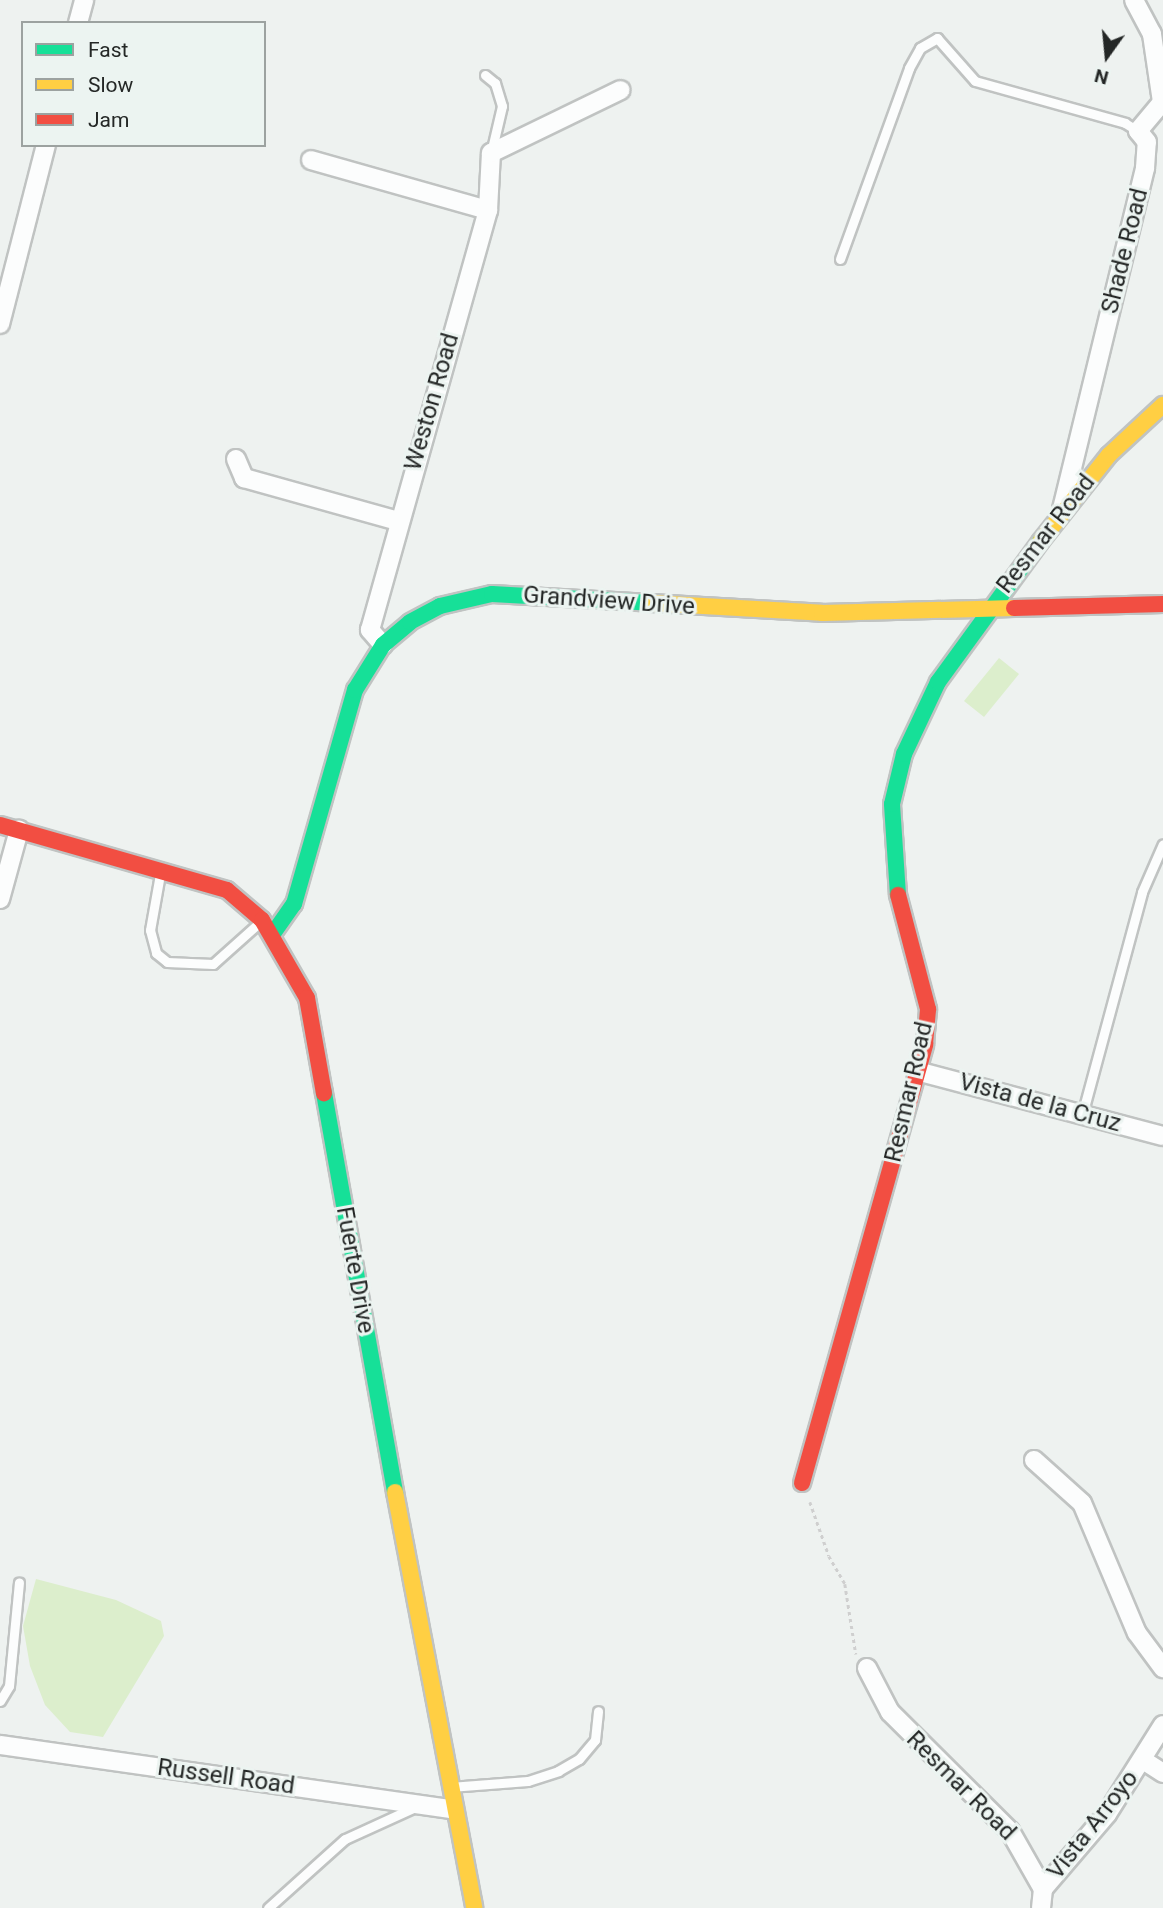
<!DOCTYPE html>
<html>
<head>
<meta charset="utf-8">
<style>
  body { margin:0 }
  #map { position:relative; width:1163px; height:1908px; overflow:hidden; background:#eef2f0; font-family:Roboto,sans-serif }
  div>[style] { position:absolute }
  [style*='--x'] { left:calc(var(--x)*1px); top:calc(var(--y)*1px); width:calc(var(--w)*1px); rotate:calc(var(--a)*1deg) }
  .green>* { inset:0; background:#dceecc }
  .path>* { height:2.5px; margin-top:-1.25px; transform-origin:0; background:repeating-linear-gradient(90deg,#cfcfcf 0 3.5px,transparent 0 7px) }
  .roads { filter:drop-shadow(2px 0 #c0c3c2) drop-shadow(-2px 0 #c0c3c2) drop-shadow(0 2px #c0c3c2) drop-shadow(0 -2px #c0c3c2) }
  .lane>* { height:9px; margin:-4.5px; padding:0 4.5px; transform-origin:4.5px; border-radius:4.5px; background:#fcfdfd }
  .street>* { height:18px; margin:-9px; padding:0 9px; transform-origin:9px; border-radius:9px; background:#fcfdfd }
  .fast>* { height:16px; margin:-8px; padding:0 8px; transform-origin:8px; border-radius:8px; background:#16e098 }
  .slow>* { height:16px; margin:-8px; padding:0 8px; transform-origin:8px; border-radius:8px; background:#ffcf43 }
  .jam>* { height:16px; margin:-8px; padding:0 8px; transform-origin:8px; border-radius:8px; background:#f24e42 }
  span { translate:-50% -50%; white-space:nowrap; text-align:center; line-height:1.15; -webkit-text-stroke:6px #ecf4f1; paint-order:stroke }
  .street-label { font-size:24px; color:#242726 }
  .legend { position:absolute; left:21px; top:21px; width:245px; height:126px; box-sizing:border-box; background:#ecf4f1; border:2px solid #9ca2a0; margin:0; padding:9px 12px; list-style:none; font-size:21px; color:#242726 }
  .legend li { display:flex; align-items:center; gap:14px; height:35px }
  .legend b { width:35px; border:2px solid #9ca2a0 }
  .north { position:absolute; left:1072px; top:21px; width:70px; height:70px; -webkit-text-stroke:5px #ecf4f1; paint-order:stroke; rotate:195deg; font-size:19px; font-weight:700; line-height:28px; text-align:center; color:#242726 }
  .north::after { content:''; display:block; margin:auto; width:24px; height:32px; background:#242726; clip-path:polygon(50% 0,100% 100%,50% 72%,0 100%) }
</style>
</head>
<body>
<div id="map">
  <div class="green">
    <div style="clip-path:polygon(999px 658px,1019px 674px,984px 717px,964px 701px)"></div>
    <div style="clip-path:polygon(36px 1579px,116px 1600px,161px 1621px,164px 1636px,103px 1737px,70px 1732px,45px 1705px,30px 1666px,23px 1626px)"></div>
  </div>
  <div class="path">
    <div style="--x:810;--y:1502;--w:57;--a:70.6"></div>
    <div style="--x:829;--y:1556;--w:32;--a:60"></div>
    <div style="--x:845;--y:1584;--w:71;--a:81.1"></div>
  </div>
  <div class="roads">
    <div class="lane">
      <div style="--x:485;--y:75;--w:13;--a:39"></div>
      <div style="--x:495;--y:83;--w:24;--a:73"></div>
      <div style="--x:502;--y:106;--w:48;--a:103.2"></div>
      <div style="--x:840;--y:259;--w:203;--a:-70.1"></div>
      <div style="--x:909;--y:68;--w:23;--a:-61"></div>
      <div style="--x:920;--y:48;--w:20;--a:-30"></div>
      <div style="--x:937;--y:38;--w:57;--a:48.5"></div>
      <div style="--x:975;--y:81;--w:156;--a:15.6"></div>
      <div style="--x:1125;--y:123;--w:15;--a:32"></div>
      <div style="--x:160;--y:874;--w:57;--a:100.1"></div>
      <div style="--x:150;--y:930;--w:24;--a:75"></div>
      <div style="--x:156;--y:953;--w:14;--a:39"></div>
      <div style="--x:167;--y:962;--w:46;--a:2.5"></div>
      <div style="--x:213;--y:964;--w:63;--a:-41.8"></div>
      <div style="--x:1082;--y:1115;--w:231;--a:-74.9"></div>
      <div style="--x:1142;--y:892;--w:52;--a:-66.4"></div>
      <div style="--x:0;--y:1701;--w:17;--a:-59"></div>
      <div style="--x:9;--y:1686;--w:104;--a:-84.5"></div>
      <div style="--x:450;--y:1787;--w:78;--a:-4.4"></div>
      <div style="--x:528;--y:1781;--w:32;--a:-18"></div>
      <div style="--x:558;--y:1771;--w:24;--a:-30"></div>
      <div style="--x:579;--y:1759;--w:25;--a:-50"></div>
      <div style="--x:595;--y:1740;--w:29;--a:-84"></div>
      <div style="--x:268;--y:1908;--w:103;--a:-41.9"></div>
      <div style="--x:345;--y:1839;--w:75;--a:-24.5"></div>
    </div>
    <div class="street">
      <div style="--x:78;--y:23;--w:24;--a:-75"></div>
      <div style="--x:311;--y:160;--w:184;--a:15.8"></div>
      <div style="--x:0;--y:324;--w:185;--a:-75.6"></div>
      <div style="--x:236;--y:459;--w:21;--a:67"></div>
      <div style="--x:244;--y:478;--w:160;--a:15.6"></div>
      <div style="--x:1062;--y:509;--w:351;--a:-76.3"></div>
      <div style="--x:1145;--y:168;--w:26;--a:-86"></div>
      <div style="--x:1147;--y:142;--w:14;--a:-129"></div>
      <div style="--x:1138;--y:131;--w:38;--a:-50"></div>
      <div style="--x:1162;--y:102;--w:69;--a:-98.4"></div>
      <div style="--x:1152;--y:34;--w:38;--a:-118"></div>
      <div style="--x:383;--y:645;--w:20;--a:-131"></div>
      <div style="--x:370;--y:630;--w:436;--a:-74.3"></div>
      <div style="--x:488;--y:210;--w:57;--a:-87"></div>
      <div style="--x:491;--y:153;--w:144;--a:-25.9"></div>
      <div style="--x:0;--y:899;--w:72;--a:-74.6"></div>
      <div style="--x:917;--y:1071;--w:254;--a:14.8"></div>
      <div style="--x:1034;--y:1460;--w:64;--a:41.9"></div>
      <div style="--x:1082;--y:1503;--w:141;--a:67.1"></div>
      <div style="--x:1137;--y:1633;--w:44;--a:53.4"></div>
      <div style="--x:867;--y:1668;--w:50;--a:62.4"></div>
      <div style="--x:890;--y:1712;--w:169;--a:44.8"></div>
      <div style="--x:1010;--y:1831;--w:67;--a:60.4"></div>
      <div style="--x:1043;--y:1889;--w:19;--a:96"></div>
      <div style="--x:0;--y:1745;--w:457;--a:8.1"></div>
      <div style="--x:1143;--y:1760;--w:24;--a:33"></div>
      <div style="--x:1043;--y:1889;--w:99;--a:-49.5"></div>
      <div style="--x:1107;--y:1814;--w:105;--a:-57.8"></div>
    </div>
    <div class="fast">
      <div style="--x:898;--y:895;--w:91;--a:-93.8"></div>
      <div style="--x:892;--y:804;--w:51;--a:-76.5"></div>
      <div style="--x:904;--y:754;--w:80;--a:-64.7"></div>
      <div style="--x:938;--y:682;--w:173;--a:-53.9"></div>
      <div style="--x:272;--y:935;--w:38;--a:-55"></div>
      <div style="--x:294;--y:904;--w:223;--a:-74.1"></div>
      <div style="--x:355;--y:690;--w:53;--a:-58.1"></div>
      <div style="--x:383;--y:645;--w:35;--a:-40"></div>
      <div style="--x:410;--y:622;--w:34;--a:-28"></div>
      <div style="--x:440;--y:606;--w:53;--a:-13"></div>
      <div style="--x:492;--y:594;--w:159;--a:3.2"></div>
      <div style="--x:324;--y:1093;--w:405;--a:79.9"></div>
    </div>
    <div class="slow">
      <div style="--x:1040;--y:542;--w:111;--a:-51.6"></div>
      <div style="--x:1109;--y:455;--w:74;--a:-42.8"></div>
      <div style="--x:651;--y:603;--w:171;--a:3.3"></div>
      <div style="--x:822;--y:613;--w:192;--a:-1.5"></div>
      <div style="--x:395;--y:1492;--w:423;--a:79.2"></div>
    </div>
    <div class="jam">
      <div style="--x:1014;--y:608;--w:149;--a:-1.5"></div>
      <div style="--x:0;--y:825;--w:236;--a:16"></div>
      <div style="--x:227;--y:890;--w:46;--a:40.6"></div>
      <div style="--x:262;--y:920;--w:90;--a:60"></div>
      <div style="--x:307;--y:998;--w:97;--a:79.9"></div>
      <div style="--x:802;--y:1483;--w:456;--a:-74.3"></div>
      <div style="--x:925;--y:1044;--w:35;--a:-85"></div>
      <div style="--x:928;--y:1009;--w:118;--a:-104.7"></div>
    </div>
  </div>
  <div class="street-label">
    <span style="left:1125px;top:251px;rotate:-76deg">Shade Road</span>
    <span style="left:432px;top:402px;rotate:-74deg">Weston Road</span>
    <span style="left:1046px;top:534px;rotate:-52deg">Resmar Road</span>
    <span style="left:609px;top:601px;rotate:4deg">Grandview Drive</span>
    <span style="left:909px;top:1092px;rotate:-77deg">Resmar Road</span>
    <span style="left:1040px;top:1103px;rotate:15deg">Vista de la Cruz</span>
    <span style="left:355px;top:1270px;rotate:80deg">Fuerte Drive</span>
    <span style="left:226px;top:1777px;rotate:8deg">Russell Road</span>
    <span style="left:961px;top:1786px;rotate:45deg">Resmar Road</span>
    <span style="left:1093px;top:1825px;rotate:-52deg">Vista Arroyo</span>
  </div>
  <ul class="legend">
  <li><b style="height:9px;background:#16e098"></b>Fast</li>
  <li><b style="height:9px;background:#ffcf43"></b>Slow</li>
  <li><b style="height:9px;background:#f24e42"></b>Jam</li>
  </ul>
  <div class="north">N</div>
</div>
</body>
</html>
